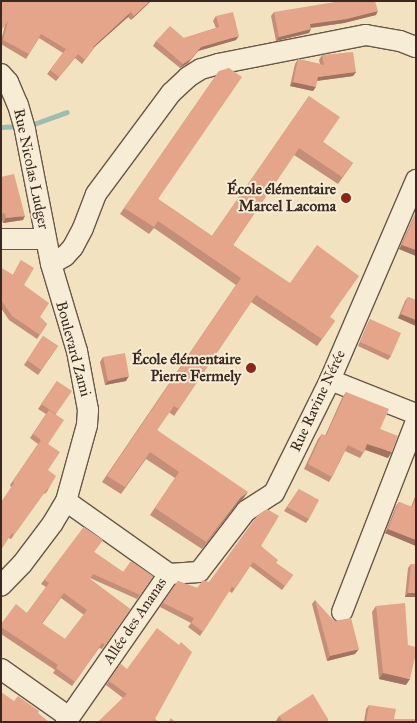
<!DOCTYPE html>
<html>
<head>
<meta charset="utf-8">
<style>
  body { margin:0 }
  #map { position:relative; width:417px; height:723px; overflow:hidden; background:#f3e2bf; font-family:"IM FELL Great Primer",serif }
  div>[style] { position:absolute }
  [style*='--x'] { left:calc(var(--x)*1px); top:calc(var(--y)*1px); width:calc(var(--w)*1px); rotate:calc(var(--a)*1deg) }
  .stream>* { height:5px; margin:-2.5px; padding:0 2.5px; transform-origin:2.5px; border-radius:2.5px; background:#9bbeb1 }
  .roads { filter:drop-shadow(1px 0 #685749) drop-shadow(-1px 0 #685749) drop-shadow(0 1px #685749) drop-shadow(0 -1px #685749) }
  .minor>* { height:20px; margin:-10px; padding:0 10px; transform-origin:10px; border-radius:10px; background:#f7ecd5 }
  .wall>* { inset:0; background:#c48e78 }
  .shaded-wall>* { inset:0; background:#a07461 }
  .building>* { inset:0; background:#e4a58b }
  .dots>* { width:14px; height:14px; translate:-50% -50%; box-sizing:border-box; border:2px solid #f7ecd5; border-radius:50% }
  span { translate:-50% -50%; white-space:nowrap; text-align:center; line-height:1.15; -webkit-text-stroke:4px #f7ecd5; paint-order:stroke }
  .street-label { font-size:15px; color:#392922 }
  .poi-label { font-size:15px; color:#392922; font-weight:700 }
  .right { translate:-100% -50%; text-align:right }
  .frame { position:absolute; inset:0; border:2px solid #392922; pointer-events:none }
</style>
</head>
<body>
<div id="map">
  <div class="stream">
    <div style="--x:28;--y:126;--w:41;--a:-19.7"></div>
    <div style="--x:1;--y:127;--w:18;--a:-3"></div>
  </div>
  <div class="roads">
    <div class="minor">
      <div style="--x:1;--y:74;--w:11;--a:49"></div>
      <div style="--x:8;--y:82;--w:25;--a:67"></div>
      <div style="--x:18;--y:105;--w:26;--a:74"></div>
      <div style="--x:25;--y:130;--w:136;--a:79"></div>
      <div style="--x:51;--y:264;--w:91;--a:73.4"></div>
      <div style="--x:77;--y:351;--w:60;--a:79.4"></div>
      <div style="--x:88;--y:410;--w:15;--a:94"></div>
      <div style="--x:87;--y:425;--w:79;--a:105.4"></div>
      <div style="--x:66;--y:501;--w:26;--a:121"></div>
      <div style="--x:53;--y:523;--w:51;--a:127.1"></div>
      <div style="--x:22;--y:564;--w:30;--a:134"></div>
      <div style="--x:1;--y:239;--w:44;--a:0"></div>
      <div style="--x:51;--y:264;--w:16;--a:-30"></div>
      <div style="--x:65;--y:256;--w:12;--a:-48"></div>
      <div style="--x:73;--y:247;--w:21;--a:-62"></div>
      <div style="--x:83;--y:228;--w:36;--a:-69"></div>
      <div style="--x:96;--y:194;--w:126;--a:-53.4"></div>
      <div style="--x:171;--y:93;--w:23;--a:-43"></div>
      <div style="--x:188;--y:77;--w:15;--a:-32"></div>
      <div style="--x:201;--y:69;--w:18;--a:-16"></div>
      <div style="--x:218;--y:64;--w:151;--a:-11.1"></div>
      <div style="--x:366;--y:35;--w:35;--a:10"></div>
      <div style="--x:400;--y:41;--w:17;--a:21"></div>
      <div style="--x:330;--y:380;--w:92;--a:21.6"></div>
      <div style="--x:169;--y:574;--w:30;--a:-4"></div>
      <div style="--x:199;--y:572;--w:77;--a:-52.4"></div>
      <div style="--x:246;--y:511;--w:33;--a:-33"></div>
      <div style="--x:274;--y:493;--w:126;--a:-63.6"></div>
      <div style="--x:330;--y:380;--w:218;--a:-66.7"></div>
      <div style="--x:342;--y:612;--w:205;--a:-68.8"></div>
      <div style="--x:1;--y:669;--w:83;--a:35.2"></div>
      <div style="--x:66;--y:722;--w:180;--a:-55.2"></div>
      <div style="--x:169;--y:574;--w:126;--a:-144.7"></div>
    </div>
  </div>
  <div class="wall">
    <div style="clip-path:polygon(1px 1px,151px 1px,131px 20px,128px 17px,94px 47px,94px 48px,82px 64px,75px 58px,56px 81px,47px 74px,63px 53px,39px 38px,26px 59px,1px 44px,1px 41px,5px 25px)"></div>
    <div style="clip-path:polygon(274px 12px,376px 15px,344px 23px,311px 28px,309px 33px,276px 41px,271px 16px)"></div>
    <div style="clip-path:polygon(216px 16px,236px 40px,198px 51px,188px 63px,180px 68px,153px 46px,156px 41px,184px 38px,216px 28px,213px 21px)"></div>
    <div style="clip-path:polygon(322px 55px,356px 72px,353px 76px,317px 81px,313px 91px,290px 86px,295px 64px,298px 59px,320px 64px,319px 60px)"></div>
    <div style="clip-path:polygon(219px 71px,158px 199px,212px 236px,309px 96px,323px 142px,353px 163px,338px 184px,294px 155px,233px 245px,335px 321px,317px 346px,251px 302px,174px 416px,169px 412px,157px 430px,243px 499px,237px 504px,202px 549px,150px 515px,175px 478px,146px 459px,121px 494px,102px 482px,236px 285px,154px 228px,149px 234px,120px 214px)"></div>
    <div style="clip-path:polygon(1px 177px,23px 220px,3px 223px,1px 217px)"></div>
    <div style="clip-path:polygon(416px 213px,416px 256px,399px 249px,413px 218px)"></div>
    <div style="clip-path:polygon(21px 260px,24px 285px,40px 317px,47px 324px,37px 339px,9px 320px,1px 308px,1px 268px,13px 275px)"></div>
    <div style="clip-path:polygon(408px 297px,416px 300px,416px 326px,398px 318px,405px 301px)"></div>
    <div style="clip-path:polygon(370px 319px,391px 356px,388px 360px,358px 346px,368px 323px)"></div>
    <div style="clip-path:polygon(43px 336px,58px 346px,38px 375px,24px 365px)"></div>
    <div style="clip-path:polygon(103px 357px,126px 381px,105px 385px,100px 362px)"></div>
    <div style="clip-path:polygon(57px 381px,56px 415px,48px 444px,48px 490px,45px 494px,44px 493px,11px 539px,9px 538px,11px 487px,10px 485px,38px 444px,30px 438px,46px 414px,38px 409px)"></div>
    <div style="clip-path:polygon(346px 392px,380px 429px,388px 458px,365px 450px,360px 458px,345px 451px,332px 477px,329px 482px,304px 469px,318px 439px,322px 434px,325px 436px,342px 398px)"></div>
    <div style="clip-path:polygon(299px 489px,309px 519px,306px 523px,284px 511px)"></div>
    <div style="clip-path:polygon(416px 494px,416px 546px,385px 533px,396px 506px,399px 502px,411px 507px)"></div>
    <div style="clip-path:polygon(evenodd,84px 527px,94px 552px,123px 572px,153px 576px,137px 599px,90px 578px,90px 579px,130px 609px,102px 649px,99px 648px,72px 686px,53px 673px,55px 670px,1px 634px,1px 624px,27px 613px,46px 587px,41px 584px,84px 527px,61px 598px,84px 615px,65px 639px,42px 624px,61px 598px)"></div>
    <div style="clip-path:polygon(261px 546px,276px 563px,293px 575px,282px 590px,250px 566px,232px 593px,229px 591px,200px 636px,188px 627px,191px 623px,160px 607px,178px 581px,197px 588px,209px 582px)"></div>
    <div style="clip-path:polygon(411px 564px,416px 597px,405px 597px,408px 568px)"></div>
    <div style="clip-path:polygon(315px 600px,355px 654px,327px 661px,312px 604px)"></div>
    <div style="clip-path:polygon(376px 606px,406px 685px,379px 679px,372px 612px)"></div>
    <div style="clip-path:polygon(121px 664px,155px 719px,159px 722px,98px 722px,123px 698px,106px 685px)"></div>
    <div style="clip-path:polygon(369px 705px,394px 719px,416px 722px,364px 722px,366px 709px)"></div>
    <div style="clip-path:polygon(279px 716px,328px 719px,327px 722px,277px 722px,276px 721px)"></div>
  </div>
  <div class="shaded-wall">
    <div style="clip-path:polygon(150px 1px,151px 1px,131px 20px,134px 16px)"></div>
    <div style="clip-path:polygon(378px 11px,376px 15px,344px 23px,308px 28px,310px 24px)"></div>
    <div style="clip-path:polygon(131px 12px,128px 17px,90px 51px,93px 47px)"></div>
    <div style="clip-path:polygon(311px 29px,309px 33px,276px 41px,279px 37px)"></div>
    <div style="clip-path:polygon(239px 36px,236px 40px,198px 51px,188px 63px,180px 68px,183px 64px,201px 47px)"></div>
    <div style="clip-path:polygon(356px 72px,353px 76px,315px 81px,318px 77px)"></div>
    <div style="clip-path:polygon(293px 82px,316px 87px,313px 91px,290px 86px)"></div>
    <div style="clip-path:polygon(25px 216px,23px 220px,3px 223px,6px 218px)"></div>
    <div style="clip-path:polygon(402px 245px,416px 250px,416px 256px,399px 249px)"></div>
    <div style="clip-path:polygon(401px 314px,416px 320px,416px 326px,398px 318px)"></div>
    <div style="clip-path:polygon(129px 376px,126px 381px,105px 385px,108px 381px)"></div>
    <div style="clip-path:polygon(367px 444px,392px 452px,388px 458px,364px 449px)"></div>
    <div style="clip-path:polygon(248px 492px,243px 499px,237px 504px,202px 549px,241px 497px)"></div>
    <div style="clip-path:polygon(388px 529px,416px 540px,416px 546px,385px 533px)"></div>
    <div style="clip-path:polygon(408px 593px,416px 593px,416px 597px,405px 597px)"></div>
    <div style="clip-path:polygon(359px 649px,355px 654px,327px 661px,330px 656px)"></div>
    <div style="clip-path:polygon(383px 673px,410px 679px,406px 685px,379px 679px)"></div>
  </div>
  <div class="building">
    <div style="clip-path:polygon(1px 1px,150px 1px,134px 16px,131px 12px,93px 47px,94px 48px,85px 60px,78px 54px,59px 77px,50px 70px,66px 49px,41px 34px,29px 54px,3px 40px,8px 21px,1px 31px)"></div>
    <div style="clip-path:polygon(341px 1px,375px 1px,378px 11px,347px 19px,310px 24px,311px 29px,279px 37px,274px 12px)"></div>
    <div style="clip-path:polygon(233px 12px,239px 36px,201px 47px,191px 59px,183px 64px,156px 41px,170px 26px,184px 38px,219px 27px,216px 16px)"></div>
    <div style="clip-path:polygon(353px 52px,356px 72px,318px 77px,316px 87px,293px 82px,298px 59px,324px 65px,322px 55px)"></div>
    <div style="clip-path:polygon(229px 68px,242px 77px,158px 199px,212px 236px,309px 96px,340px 117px,323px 142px,353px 163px,342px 177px,299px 148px,233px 245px,290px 283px,317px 245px,359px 276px,330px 317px,335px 321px,322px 339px,256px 295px,179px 409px,174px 406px,157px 430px,248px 492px,241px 497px,206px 542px,155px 508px,179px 472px,150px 452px,125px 487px,107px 476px,241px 278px,158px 221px,154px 227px,124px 208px,219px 71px)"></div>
    <div style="clip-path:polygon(14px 174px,25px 216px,6px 218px,5px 213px,1px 214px,1px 177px)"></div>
    <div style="clip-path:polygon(416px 213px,416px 250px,402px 245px)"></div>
    <div style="clip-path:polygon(21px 260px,34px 268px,24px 285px,49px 303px,40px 317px,47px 324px,40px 335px,12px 316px,1px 300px,1px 268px,13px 275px)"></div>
    <div style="clip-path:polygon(408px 297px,416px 300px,416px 320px,401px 314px)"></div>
    <div style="clip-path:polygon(370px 319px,401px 333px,391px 356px,360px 342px)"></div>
    <div style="clip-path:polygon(43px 336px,58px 346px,41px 370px,27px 360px)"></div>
    <div style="clip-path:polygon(125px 353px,129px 376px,108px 381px,103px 357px)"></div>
    <div style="clip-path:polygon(57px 381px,72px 391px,56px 414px,41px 404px)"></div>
    <div style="clip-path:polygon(346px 392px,389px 409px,380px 429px,398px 436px,392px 452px,367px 444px,364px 453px,348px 445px,332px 477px,308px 464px,322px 434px,326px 436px)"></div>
    <div style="clip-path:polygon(49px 410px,64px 420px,48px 444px,60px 452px,48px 470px,56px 476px,48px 490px,47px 489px,14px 535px,12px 533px,1px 550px,1px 502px,14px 483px,13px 481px,41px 440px,33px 434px)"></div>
    <div style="clip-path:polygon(299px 489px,319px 500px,309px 519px,287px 507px)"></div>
    <div style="clip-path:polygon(416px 498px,416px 540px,388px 529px,399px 502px,412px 507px)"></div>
    <div style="clip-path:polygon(267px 509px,279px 516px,261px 546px,278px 560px,276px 563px,293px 575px,285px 586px,253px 562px,235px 589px,232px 587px,203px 632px,191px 623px,194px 618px,163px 603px,178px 581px,197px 588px,203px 580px,209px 582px,257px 516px)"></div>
    <div style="clip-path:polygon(evenodd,84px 527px,103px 540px,94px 552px,123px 572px,131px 561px,153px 576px,140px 595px,93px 574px,90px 579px,130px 609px,105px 645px,102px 643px,75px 682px,56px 668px,58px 665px,1px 627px,1px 624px,16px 604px,27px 613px,49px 583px,44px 580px,84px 527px,64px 593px,87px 610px,65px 639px,42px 623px,64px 593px)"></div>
    <div style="clip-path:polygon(411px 564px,416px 564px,416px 593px,408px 593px)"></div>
    <div style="clip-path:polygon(315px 600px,334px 621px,351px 618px,359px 649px,330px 656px)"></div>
    <div style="clip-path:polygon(405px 603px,408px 645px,416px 647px,416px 653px,410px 679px,383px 673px,376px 606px)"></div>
    <div style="clip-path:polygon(157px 628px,179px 645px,181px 642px,192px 652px,155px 719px,159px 722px,99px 722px,99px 721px,127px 694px,109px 681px,121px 664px,127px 669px)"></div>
    <div style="clip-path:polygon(1px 692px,14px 701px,18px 696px,39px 711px,38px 713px,49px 722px,1px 722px)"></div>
    <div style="clip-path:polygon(313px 694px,328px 719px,325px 722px,283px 722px,279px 716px)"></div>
    <div style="clip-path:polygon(369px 705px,396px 709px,394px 719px,416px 719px,416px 722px,366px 722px)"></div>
    <div style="clip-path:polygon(171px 718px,175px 722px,168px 722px)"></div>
  </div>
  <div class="dots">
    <div style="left:346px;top:198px;background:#8f2418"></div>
    <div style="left:251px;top:368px;background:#8f2418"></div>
  </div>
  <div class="street-label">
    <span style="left:31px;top:169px;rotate:78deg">Rue Nicolas Ludger</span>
    <span style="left:73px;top:349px;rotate:75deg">Boulevard Zami</span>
    <span style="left:318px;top:401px;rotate:-65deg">Rue Ravine Nérée</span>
    <span style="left:135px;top:621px;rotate:-56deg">Allée des Ananas</span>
  </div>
  <div class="poi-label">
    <span class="right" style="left:336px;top:198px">École élémentaire<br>Marcel Lacoma</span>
    <span class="right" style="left:241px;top:368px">École élémentaire<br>Pierre Fermely</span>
  </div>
  <div class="frame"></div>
</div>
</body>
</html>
